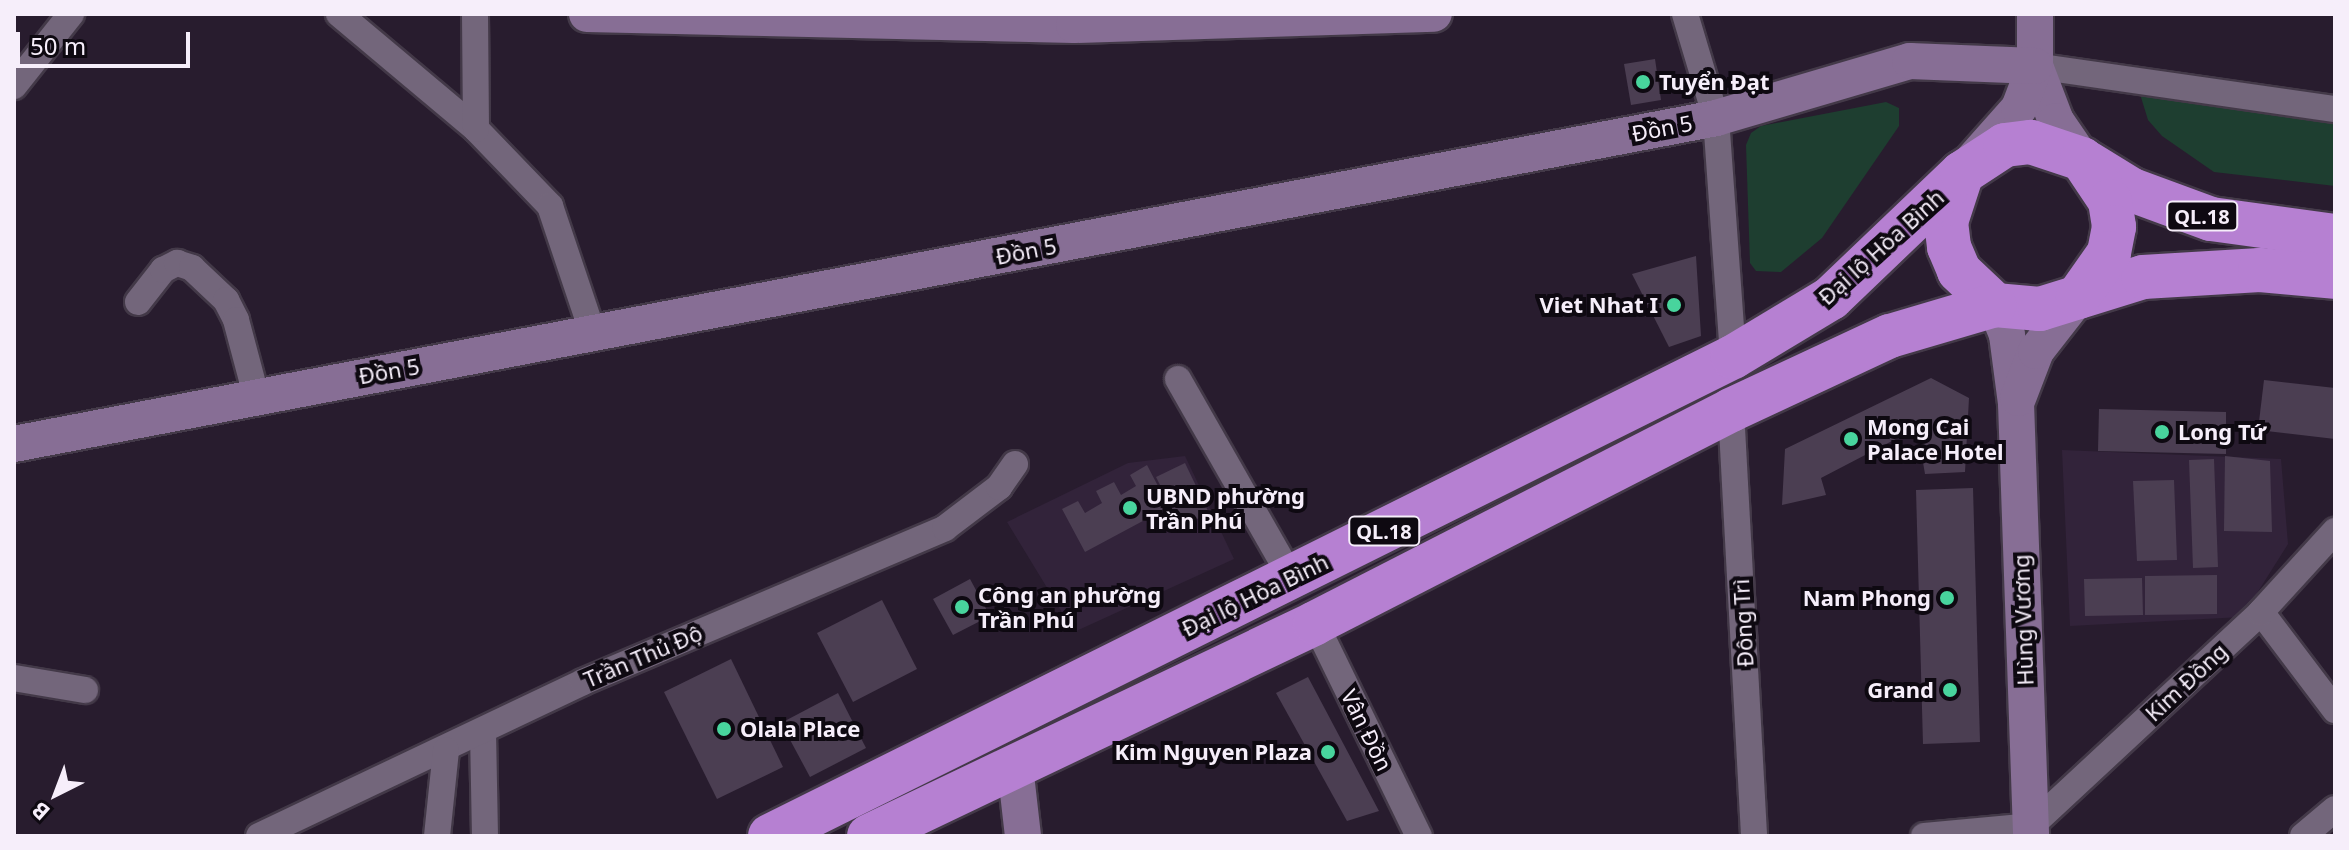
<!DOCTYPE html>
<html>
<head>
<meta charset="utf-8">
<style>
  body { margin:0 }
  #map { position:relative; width:2349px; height:850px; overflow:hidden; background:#281c2e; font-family:"Noto Sans",sans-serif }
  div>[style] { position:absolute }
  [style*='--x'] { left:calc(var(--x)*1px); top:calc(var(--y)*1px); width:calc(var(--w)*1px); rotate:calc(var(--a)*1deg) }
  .built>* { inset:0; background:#32233a }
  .green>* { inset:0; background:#1e3e30 }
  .building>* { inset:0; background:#4b3e52 }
  .roads { filter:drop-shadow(2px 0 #433948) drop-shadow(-2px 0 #433948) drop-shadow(0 2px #433948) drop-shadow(0 -2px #433948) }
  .street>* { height:26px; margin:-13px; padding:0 13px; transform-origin:13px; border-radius:13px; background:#73667b }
  .secondary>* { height:36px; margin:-18px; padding:0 18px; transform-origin:18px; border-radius:18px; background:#876e95 }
  .highway>* { height:44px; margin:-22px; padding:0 22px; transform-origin:22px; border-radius:22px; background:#b680d2 }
  .dots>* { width:22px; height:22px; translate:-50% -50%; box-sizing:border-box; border:4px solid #0e0911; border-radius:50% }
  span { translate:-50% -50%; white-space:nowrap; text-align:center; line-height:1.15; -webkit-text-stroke:8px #0e0911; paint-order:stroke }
  .shield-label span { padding:2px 6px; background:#0e0911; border:2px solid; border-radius:6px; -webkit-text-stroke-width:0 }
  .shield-label { font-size:20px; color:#f6eefa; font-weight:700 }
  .poi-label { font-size:22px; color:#f6eefa; font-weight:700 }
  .left { translate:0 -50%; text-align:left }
  .right { translate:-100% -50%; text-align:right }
  .street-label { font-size:22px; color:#f6eefa }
  .frame { position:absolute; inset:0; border:16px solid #f6eefa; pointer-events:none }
  .north { position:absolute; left:16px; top:754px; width:80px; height:80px; -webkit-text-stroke:6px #0e0911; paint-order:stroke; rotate:222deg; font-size:22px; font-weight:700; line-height:32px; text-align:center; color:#f6eefa }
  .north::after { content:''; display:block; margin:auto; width:28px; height:36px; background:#f6eefa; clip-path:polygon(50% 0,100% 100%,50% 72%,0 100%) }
  .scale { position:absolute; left:16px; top:32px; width:174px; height:36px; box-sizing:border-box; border:4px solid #f6eefa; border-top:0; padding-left:10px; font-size:24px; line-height:28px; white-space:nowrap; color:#f6eefa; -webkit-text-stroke:6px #0e0911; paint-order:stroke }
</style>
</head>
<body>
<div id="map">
  <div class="built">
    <div style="clip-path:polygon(2062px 450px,2281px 459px,2288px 544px,2242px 617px,2070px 626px)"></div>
    <div style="clip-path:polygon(1185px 456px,1234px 559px,1074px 632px,1007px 522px,1128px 463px)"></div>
  </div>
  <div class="green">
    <div style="clip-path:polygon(2140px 94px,2335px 122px,2335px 186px,2214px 172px,2162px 136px,2148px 120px)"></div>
    <div style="clip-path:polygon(1886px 102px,1899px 108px,1899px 126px,1822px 238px,1781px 272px,1756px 271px,1750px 263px,1746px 145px,1751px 133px,1761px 126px)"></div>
  </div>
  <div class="building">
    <div style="clip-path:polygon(1655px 59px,1661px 100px,1631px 105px,1624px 64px)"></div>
    <div style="clip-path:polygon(1696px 256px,1701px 336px,1669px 347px,1632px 274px)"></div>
    <div style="clip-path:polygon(1931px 378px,1969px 398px,1965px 472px,1925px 474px,1917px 428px,1821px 478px,1826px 495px,1782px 505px,1785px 449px)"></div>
    <div style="clip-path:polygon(2264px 380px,2335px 388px,2335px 439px,2258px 430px)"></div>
    <div style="clip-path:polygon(2099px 409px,2226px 412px,2226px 454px,2098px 451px)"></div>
    <div style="clip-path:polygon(2225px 456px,2270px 461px,2272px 532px,2224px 531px)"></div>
    <div style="clip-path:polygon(2214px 459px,2218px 567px,2193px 568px,2189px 460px)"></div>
    <div style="clip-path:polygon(1185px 463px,1209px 513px,1181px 527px,1156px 477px)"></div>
    <div style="clip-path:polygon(1147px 465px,1169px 507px,1085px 552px,1062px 509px,1078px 501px,1085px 513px,1102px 503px,1096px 491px,1114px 482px,1121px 495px,1136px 486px,1130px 475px)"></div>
    <div style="clip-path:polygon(2174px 480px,2177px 560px,2137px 561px,2133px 481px)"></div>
    <div style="clip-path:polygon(1973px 488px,1980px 742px,1923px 744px,1916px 490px)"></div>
    <div style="clip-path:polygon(2217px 575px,2217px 614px,2145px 615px,2145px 576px)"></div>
    <div style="clip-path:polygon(2142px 578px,2143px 615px,2085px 616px,2084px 579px)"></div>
    <div style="clip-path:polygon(970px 579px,990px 616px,953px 635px,933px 599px)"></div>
    <div style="clip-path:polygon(882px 600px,917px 669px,853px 702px,817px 633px)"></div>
    <div style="clip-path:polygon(731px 659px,783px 767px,717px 799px,664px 692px)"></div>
    <div style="clip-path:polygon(1308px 677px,1379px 811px,1347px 821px,1276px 693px)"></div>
    <div style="clip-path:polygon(838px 693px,866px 748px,810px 777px,781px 723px)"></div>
  </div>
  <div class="roads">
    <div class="street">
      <div style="--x:339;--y:14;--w:179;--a:40"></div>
      <div style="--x:476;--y:129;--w:107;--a:46.1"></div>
      <div style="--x:550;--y:206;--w:135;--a:71.4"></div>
      <div style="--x:475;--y:14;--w:115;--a:89.5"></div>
      <div style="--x:1685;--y:14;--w:109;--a:73.4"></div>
      <div style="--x:1716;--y:118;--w:240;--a:85.9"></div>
      <div style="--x:2035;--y:66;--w:303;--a:8.2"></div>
      <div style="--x:14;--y:86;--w:92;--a:-51.6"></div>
      <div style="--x:138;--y:302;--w:41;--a:-52"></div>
      <div style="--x:163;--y:270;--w:16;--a:-27"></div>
      <div style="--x:177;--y:263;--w:16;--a:18"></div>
      <div style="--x:192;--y:268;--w:47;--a:43.3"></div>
      <div style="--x:226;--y:300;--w:22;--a:63"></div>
      <div style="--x:236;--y:320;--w:78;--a:75.1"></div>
      <div style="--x:1178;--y:379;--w:228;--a:60.3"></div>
      <div style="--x:1731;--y:410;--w:427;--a:86.9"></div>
      <div style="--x:2261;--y:612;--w:123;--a:52.9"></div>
      <div style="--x:1315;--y:623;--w:237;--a:64"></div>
      <div style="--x:14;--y:678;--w:72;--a:9.6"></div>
      <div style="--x:483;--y:732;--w:104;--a:88.9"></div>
      <div style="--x:2031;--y:826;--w:314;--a:-42.9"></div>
      <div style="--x:2261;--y:612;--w:110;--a:-47.6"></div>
      <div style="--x:259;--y:836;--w:359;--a:-25.4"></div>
      <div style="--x:583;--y:682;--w:393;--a:-23"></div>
      <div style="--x:945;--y:528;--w:68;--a:-37.2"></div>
      <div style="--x:999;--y:487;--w:28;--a:-55"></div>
      <div style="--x:437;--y:836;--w:86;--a:-84"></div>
      <div style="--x:1924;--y:836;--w:107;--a:-5.3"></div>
      <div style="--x:2303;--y:836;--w:42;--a:-40.2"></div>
    </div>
    <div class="secondary">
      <div style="--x:587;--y:14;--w:487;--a:1.3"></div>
      <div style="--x:1074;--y:25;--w:360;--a:-1.8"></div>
      <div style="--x:2035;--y:66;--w:59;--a:69.1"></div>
      <div style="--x:2056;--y:121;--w:46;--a:55.6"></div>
      <div style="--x:1973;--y:160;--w:69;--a:-48.5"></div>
      <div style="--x:2019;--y:108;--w:45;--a:-69.1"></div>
      <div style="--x:2035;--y:66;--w:52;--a:-90"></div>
      <div style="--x:1995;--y:305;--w:32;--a:68"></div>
      <div style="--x:2007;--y:335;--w:69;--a:82.5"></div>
      <div style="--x:2016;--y:403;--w:433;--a:88"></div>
      <div style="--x:2018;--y:398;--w:50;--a:-69"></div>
      <div style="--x:2036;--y:351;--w:68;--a:-52.1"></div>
      <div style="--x:14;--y:444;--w:1733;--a:-10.84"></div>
      <div style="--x:1716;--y:118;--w:202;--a:-16.4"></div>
      <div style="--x:1910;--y:61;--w:125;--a:2.3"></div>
      <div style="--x:1015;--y:766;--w:70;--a:83.5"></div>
    </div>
    <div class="highway">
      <div style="--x:2088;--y:163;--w:52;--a:31.5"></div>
      <div style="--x:2132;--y:190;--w:84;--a:20.2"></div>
      <div style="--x:2211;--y:219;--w:125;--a:7.8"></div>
      <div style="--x:1962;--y:173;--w:52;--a:108.1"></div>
      <div style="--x:1946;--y:222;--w:25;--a:83"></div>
      <div style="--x:1949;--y:247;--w:26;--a:67"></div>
      <div style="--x:1959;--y:271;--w:50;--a:43.4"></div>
      <div style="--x:1995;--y:305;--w:45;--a:5.1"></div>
      <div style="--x:2040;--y:309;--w:108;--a:-17.3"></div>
      <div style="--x:2143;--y:277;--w:117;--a:-3.4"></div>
      <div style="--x:2260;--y:270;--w:75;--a:5.3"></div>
      <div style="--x:770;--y:836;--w:1076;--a:-26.45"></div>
      <div style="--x:1733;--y:357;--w:114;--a:-31"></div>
      <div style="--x:1831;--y:298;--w:181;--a:-43.7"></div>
      <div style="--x:1962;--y:173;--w:51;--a:-33.1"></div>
      <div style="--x:2005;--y:145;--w:26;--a:-7"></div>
      <div style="--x:2031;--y:142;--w:54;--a:18.4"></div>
      <div style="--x:2082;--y:159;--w:50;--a:56.3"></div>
      <div style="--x:2110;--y:201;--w:26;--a:81"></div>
      <div style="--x:2114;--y:227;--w:26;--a:101"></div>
      <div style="--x:2109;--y:253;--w:54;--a:125.2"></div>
      <div style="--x:869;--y:836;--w:494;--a:-25.5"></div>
      <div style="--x:1315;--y:623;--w:467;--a:-27.1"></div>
      <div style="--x:1731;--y:410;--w:175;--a:-25"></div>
      <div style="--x:1890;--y:336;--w:109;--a:-16.4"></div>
    </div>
  </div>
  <div class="dots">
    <div style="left:1643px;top:82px;background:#48d49d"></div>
    <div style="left:1674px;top:305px;background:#48d49d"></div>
    <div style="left:2162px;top:432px;background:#48d49d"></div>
    <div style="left:1851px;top:439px;background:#48d49d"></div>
    <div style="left:1130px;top:508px;background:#48d49d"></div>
    <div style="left:1947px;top:598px;background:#48d49d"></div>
    <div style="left:962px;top:607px;background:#48d49d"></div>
    <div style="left:1950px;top:690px;background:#48d49d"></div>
    <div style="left:724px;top:729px;background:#48d49d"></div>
    <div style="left:1328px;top:752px;background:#48d49d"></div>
  </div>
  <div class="shield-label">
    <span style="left:2202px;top:216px">QL.18</span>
    <span style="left:1384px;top:531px">QL.18</span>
  </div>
  <div class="poi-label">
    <span class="left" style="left:1659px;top:82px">Tuyển Đạt</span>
    <span class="right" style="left:1658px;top:305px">Viet Nhat I</span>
    <span class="left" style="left:1867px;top:439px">Mong Cai<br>Palace Hotel</span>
    <span class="left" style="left:2178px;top:432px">Long Tứ</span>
    <span class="left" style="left:1146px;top:508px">UBND phường<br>Trần Phú</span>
    <span class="left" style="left:978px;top:607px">Công an phường<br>Trần Phú</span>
    <span class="right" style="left:1931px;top:598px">Nam Phong</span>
    <span class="right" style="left:1934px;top:690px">Grand</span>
    <span class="left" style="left:740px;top:729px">Olala Place</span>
    <span class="right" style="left:1312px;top:752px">Kim Nguyen Plaza</span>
  </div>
  <div class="street-label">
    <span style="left:1662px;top:128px;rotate:-11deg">Đồn 5</span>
    <span style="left:1881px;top:247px;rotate:-42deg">Đại lộ Hòa Bình</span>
    <span style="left:1026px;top:251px;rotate:-11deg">Đồn 5</span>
    <span style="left:389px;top:371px;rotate:-10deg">Đồn 5</span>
    <span style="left:1255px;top:595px;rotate:-26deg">Đại lộ Hòa Bình</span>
    <span style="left:2023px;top:620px;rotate:-92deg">Hùng Vương</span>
    <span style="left:1743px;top:623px;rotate:-93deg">Đông Trì</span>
    <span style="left:643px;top:656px;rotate:-23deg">Trần Thủ Độ</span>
    <span style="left:2186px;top:682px;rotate:-43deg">Kim Đồng</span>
    <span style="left:1367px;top:730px;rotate:64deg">Vân Đồn</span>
  </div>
  <div class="frame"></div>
  <div class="north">B</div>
  <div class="scale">50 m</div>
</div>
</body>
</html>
